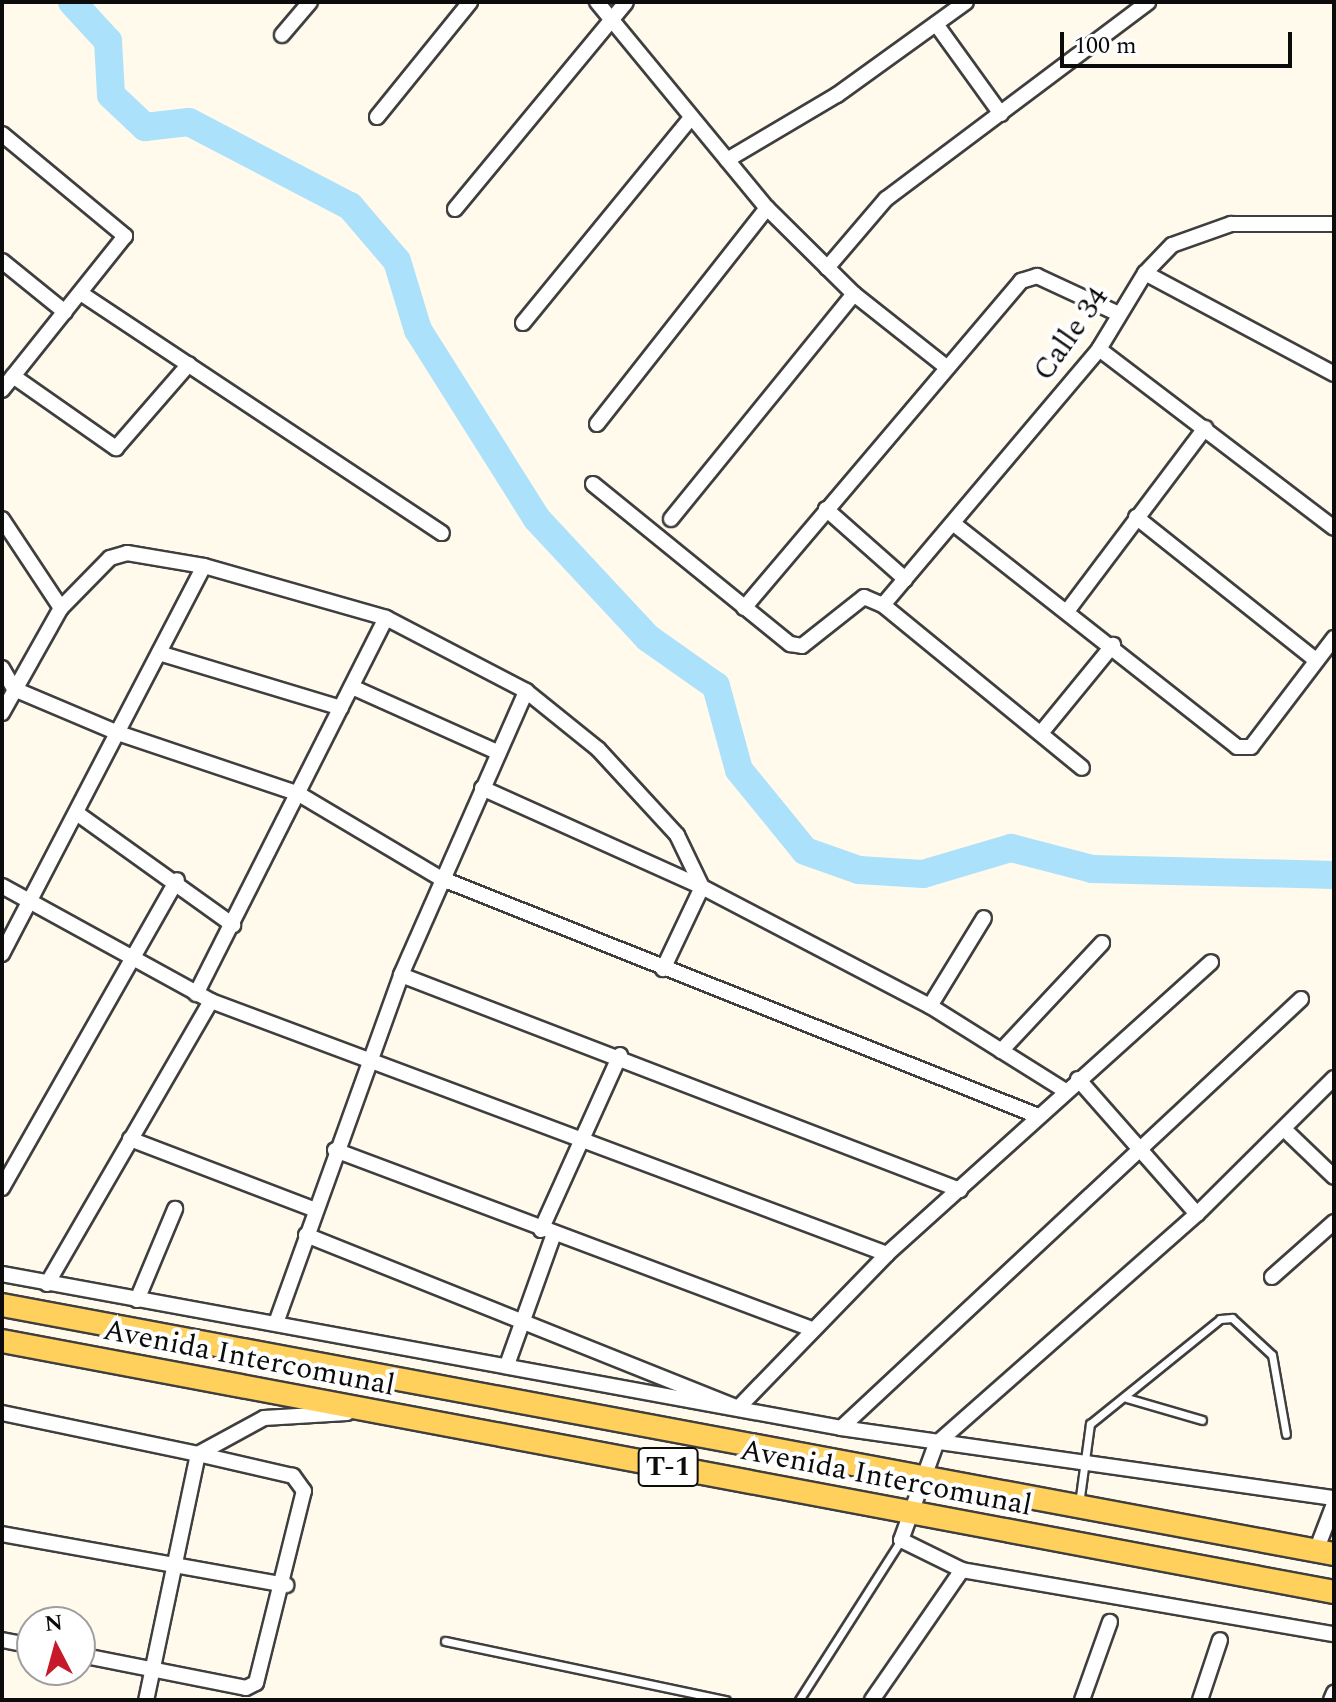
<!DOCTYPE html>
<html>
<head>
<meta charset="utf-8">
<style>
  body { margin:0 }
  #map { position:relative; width:1336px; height:1702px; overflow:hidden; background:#fffaec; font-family:Spectral,serif }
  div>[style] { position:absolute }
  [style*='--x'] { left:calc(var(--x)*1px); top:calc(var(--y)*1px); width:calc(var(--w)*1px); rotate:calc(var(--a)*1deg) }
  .river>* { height:28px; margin:-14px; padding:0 14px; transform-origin:14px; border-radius:14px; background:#ace1fb }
  .roads { filter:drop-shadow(2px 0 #3f3f3f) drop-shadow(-2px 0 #3f3f3f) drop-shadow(0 2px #3f3f3f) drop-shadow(0 -2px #3f3f3f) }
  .lane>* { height:7px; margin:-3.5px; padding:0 3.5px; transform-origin:3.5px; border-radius:3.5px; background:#fff }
  .street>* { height:14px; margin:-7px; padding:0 7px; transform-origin:7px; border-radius:7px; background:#fff }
  .primary>* { height:22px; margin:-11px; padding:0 11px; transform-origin:11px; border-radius:11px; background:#ffd05c }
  span { translate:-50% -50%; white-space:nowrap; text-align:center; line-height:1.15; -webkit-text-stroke:8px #fff; paint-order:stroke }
  .shield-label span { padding:2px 6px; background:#fff; border:2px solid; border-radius:6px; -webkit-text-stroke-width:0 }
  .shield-label { font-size:28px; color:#0c0c0c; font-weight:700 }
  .street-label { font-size:30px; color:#0c0c0c }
  .frame { position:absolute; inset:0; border:4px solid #0c0c0c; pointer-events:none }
  .north { position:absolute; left:16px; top:1606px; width:80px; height:80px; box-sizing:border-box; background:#fff; border:2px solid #9e9e9e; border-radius:50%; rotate:354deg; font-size:22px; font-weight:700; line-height:32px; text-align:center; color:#0c0c0c }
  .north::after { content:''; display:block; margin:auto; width:28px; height:36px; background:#c61a2b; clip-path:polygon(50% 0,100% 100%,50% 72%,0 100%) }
  .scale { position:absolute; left:1060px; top:32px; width:232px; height:36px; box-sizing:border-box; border:4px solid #0c0c0c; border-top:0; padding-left:10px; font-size:24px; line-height:28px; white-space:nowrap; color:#0c0c0c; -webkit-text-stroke:6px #fff; paint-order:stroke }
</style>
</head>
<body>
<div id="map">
  <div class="river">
    <div style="--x:72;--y:2;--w:53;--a:47.3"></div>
    <div style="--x:108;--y:41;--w:54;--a:86.8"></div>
    <div style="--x:111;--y:95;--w:47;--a:43.3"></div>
    <div style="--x:145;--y:127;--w:44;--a:-6.5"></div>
    <div style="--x:189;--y:122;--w:182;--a:27.6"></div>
    <div style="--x:350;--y:206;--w:72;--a:49.5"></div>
    <div style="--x:397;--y:261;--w:72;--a:73.1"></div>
    <div style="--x:418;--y:330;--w:223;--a:57.8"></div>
    <div style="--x:537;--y:519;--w:163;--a:47"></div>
    <div style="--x:648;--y:638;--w:83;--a:35.2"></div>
    <div style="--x:716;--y:686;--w:87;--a:74.7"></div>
    <div style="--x:739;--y:770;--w:104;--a:50.8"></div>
    <div style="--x:805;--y:851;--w:57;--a:19.4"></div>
    <div style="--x:859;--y:870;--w:64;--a:3.6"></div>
    <div style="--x:923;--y:874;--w:92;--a:-16.5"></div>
    <div style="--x:1011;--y:848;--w:84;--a:14.5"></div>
    <div style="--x:1092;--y:869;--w:242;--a:1.4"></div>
  </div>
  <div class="roads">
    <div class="lane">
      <div style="--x:1127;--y:1398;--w:78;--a:16.3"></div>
      <div style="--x:1079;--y:1504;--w:81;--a:-82.2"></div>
      <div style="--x:1090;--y:1424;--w:167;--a:-38.9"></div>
      <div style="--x:1220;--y:1319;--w:12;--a:-5"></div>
      <div style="--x:1232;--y:1318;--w:54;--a:42.8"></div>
      <div style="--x:1272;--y:1355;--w:80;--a:80"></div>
      <div style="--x:445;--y:1641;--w:287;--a:11.9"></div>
      <div style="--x:799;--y:1700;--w:190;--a:-57.5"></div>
    </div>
    <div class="street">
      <div style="--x:597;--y:2;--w:267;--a:50.5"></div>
      <div style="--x:767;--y:208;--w:122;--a:44.7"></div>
      <div style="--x:854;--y:294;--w:116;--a:38.4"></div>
      <div style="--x:936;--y:24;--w:111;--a:54.2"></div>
      <div style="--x:282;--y:35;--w:43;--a:-49.7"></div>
      <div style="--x:377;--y:117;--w:148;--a:-51"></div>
      <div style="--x:2;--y:134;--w:160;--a:39.7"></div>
      <div style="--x:125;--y:236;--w:197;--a:128.6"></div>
      <div style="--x:727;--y:160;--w:128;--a:-30.6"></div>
      <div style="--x:837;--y:95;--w:159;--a:-35.8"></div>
      <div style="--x:455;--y:209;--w:268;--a:-50.4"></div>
      <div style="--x:2;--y:261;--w:81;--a:39"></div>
      <div style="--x:827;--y:268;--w:91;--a:-49.5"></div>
      <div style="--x:886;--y:199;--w:328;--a:-36.9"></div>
      <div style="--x:1145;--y:273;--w:214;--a:28.1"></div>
      <div style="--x:82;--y:294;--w:432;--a:33.6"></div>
      <div style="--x:523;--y:323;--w:265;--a:-50.7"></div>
      <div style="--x:1099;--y:349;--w:295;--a:37.3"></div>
      <div style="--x:13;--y:376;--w:126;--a:35"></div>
      <div style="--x:116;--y:448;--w:111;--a:-49"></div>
      <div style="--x:597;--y:424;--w:275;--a:-51.8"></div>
      <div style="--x:593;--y:484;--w:254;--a:39.1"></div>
      <div style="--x:790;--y:644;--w:12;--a:9"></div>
      <div style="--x:802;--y:646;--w:79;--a:-38.3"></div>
      <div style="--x:864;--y:597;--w:21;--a:23"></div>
      <div style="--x:883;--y:605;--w:335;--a:-49.8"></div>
      <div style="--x:1099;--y:349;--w:89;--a:-58.8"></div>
      <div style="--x:1145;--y:273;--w:39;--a:-46"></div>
      <div style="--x:1172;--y:245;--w:63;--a:-19.6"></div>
      <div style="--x:1231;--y:224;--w:103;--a:0"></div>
      <div style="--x:826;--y:509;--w:106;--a:41.5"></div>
      <div style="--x:1136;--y:517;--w:230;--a:38.5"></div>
      <div style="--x:2;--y:519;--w:107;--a:56.5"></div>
      <div style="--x:671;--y:519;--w:290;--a:-50.9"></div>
      <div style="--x:954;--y:524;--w:360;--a:38.2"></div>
      <div style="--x:1237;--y:747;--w:14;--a:0"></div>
      <div style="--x:1251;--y:747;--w:137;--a:-52.7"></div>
      <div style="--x:883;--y:605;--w:257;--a:39.3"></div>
      <div style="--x:744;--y:608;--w:429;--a:-49.7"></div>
      <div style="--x:1021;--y:281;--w:17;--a:-17"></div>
      <div style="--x:1037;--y:276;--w:90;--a:24.9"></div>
      <div style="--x:1068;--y:610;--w:228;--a:-53"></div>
      <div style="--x:159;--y:653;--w:190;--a:16.8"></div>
      <div style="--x:2;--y:668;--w:24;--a:60"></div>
      <div style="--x:14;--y:689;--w:113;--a:22.9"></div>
      <div style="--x:118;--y:733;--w:191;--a:18.6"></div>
      <div style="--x:299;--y:794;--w:164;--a:30.8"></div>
      <div style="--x:440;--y:878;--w:644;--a:21.7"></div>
      <div style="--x:352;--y:687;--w:159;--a:24.1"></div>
      <div style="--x:2;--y:713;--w:120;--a:-60.7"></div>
      <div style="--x:61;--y:608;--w:70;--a:-45.6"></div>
      <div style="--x:110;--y:558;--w:18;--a:-16"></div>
      <div style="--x:127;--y:553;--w:78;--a:9.6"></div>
      <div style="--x:204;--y:566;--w:189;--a:15.9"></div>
      <div style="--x:386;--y:618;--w:158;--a:27.5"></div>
      <div style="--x:526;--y:691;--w:92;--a:38.9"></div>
      <div style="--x:598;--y:749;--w:117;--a:47.4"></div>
      <div style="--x:677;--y:835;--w:58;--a:64.3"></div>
      <div style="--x:702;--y:887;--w:91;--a:115.4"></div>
      <div style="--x:1041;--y:733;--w:114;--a:-50.7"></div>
      <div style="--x:482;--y:788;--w:241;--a:24.2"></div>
      <div style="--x:702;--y:887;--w:257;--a:27.6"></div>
      <div style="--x:930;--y:1006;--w:158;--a:32.1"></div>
      <div style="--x:78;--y:814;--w:191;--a:35.6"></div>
      <div style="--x:2;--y:886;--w:239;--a:28.8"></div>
      <div style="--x:211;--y:1001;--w:722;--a:20.52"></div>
      <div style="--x:2;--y:954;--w:437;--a:-62.5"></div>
      <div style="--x:401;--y:975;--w:599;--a:21.04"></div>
      <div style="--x:196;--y:994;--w:421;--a:-63.2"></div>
      <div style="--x:930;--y:1006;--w:103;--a:-58.5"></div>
      <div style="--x:1001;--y:1051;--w:148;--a:-46.9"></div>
      <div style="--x:1334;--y:1078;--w:193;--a:135.2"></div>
      <div style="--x:1197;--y:1214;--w:348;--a:138.6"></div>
      <div style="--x:936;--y:1444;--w:102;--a:110"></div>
      <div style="--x:901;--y:1540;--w:68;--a:26.2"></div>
      <div style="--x:962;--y:1570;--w:377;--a:9.8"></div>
      <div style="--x:1078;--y:1079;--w:180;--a:48.6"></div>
      <div style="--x:1284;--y:1129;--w:69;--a:43.8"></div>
      <div style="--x:130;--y:1139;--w:196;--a:20.9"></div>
      <div style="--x:335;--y:1150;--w:506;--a:20.58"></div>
      <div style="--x:2;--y:1188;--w:354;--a:-60.4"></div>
      <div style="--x:541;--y:1230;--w:192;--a:-65.7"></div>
      <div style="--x:306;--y:1235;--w:465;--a:21.8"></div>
      <div style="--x:738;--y:1408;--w:214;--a:-45.9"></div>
      <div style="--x:887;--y:1254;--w:436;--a:-42"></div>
      <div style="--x:2;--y:1274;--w:853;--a:10.4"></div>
      <div style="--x:841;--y:1428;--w:498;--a:8.1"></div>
      <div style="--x:1272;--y:1277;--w:83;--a:-41.6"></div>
      <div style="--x:47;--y:1284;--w:327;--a:-59.9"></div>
      <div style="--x:137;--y:1300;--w:99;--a:-67.3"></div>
      <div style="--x:276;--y:1323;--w:370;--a:-70.2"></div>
      <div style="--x:401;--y:975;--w:310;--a:-66.2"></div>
      <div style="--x:507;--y:1365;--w:139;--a:-70.3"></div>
      <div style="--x:2;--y:1413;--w:200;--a:11.8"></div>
      <div style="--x:198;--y:1454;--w:251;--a:101.9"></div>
      <div style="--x:841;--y:1428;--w:629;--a:-43"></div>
      <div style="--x:2;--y:1534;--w:289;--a:10.2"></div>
      <div style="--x:1316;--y:1551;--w:50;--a:-69"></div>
      <div style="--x:2;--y:1640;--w:31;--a:11"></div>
      <div style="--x:80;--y:1655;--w:169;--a:11.2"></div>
      <div style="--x:246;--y:1688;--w:11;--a:-27"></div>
      <div style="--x:256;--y:1683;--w:198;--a:-76"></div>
      <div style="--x:304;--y:1491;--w:19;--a:-126"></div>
      <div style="--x:293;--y:1476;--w:98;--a:-167"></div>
      <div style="--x:198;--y:1454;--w:75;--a:-28.6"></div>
      <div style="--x:264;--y:1418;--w:83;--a:-3.4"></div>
      <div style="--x:872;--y:1700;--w:158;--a:-55.3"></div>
      <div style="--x:1082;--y:1700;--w:83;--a:-70.3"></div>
      <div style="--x:1200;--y:1700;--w:63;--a:-71.6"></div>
      <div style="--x:1331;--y:1700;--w:8;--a:-67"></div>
    </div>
    <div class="primary">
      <div style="--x:2;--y:1305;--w:1355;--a:10.59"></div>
      <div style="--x:2;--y:1341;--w:1355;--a:10.67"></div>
    </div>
  </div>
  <div class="shield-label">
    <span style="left:668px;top:1467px">T-1</span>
  </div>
  <div class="street-label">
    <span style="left:1071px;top:334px;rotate:-55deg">Calle 34</span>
    <span style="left:249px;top:1358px;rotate:11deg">Avenida Intercomunal</span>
    <span style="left:886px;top:1478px;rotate:11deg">Avenida Intercomunal</span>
  </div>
  <div class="frame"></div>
  <div class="north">N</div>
  <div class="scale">100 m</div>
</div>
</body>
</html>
